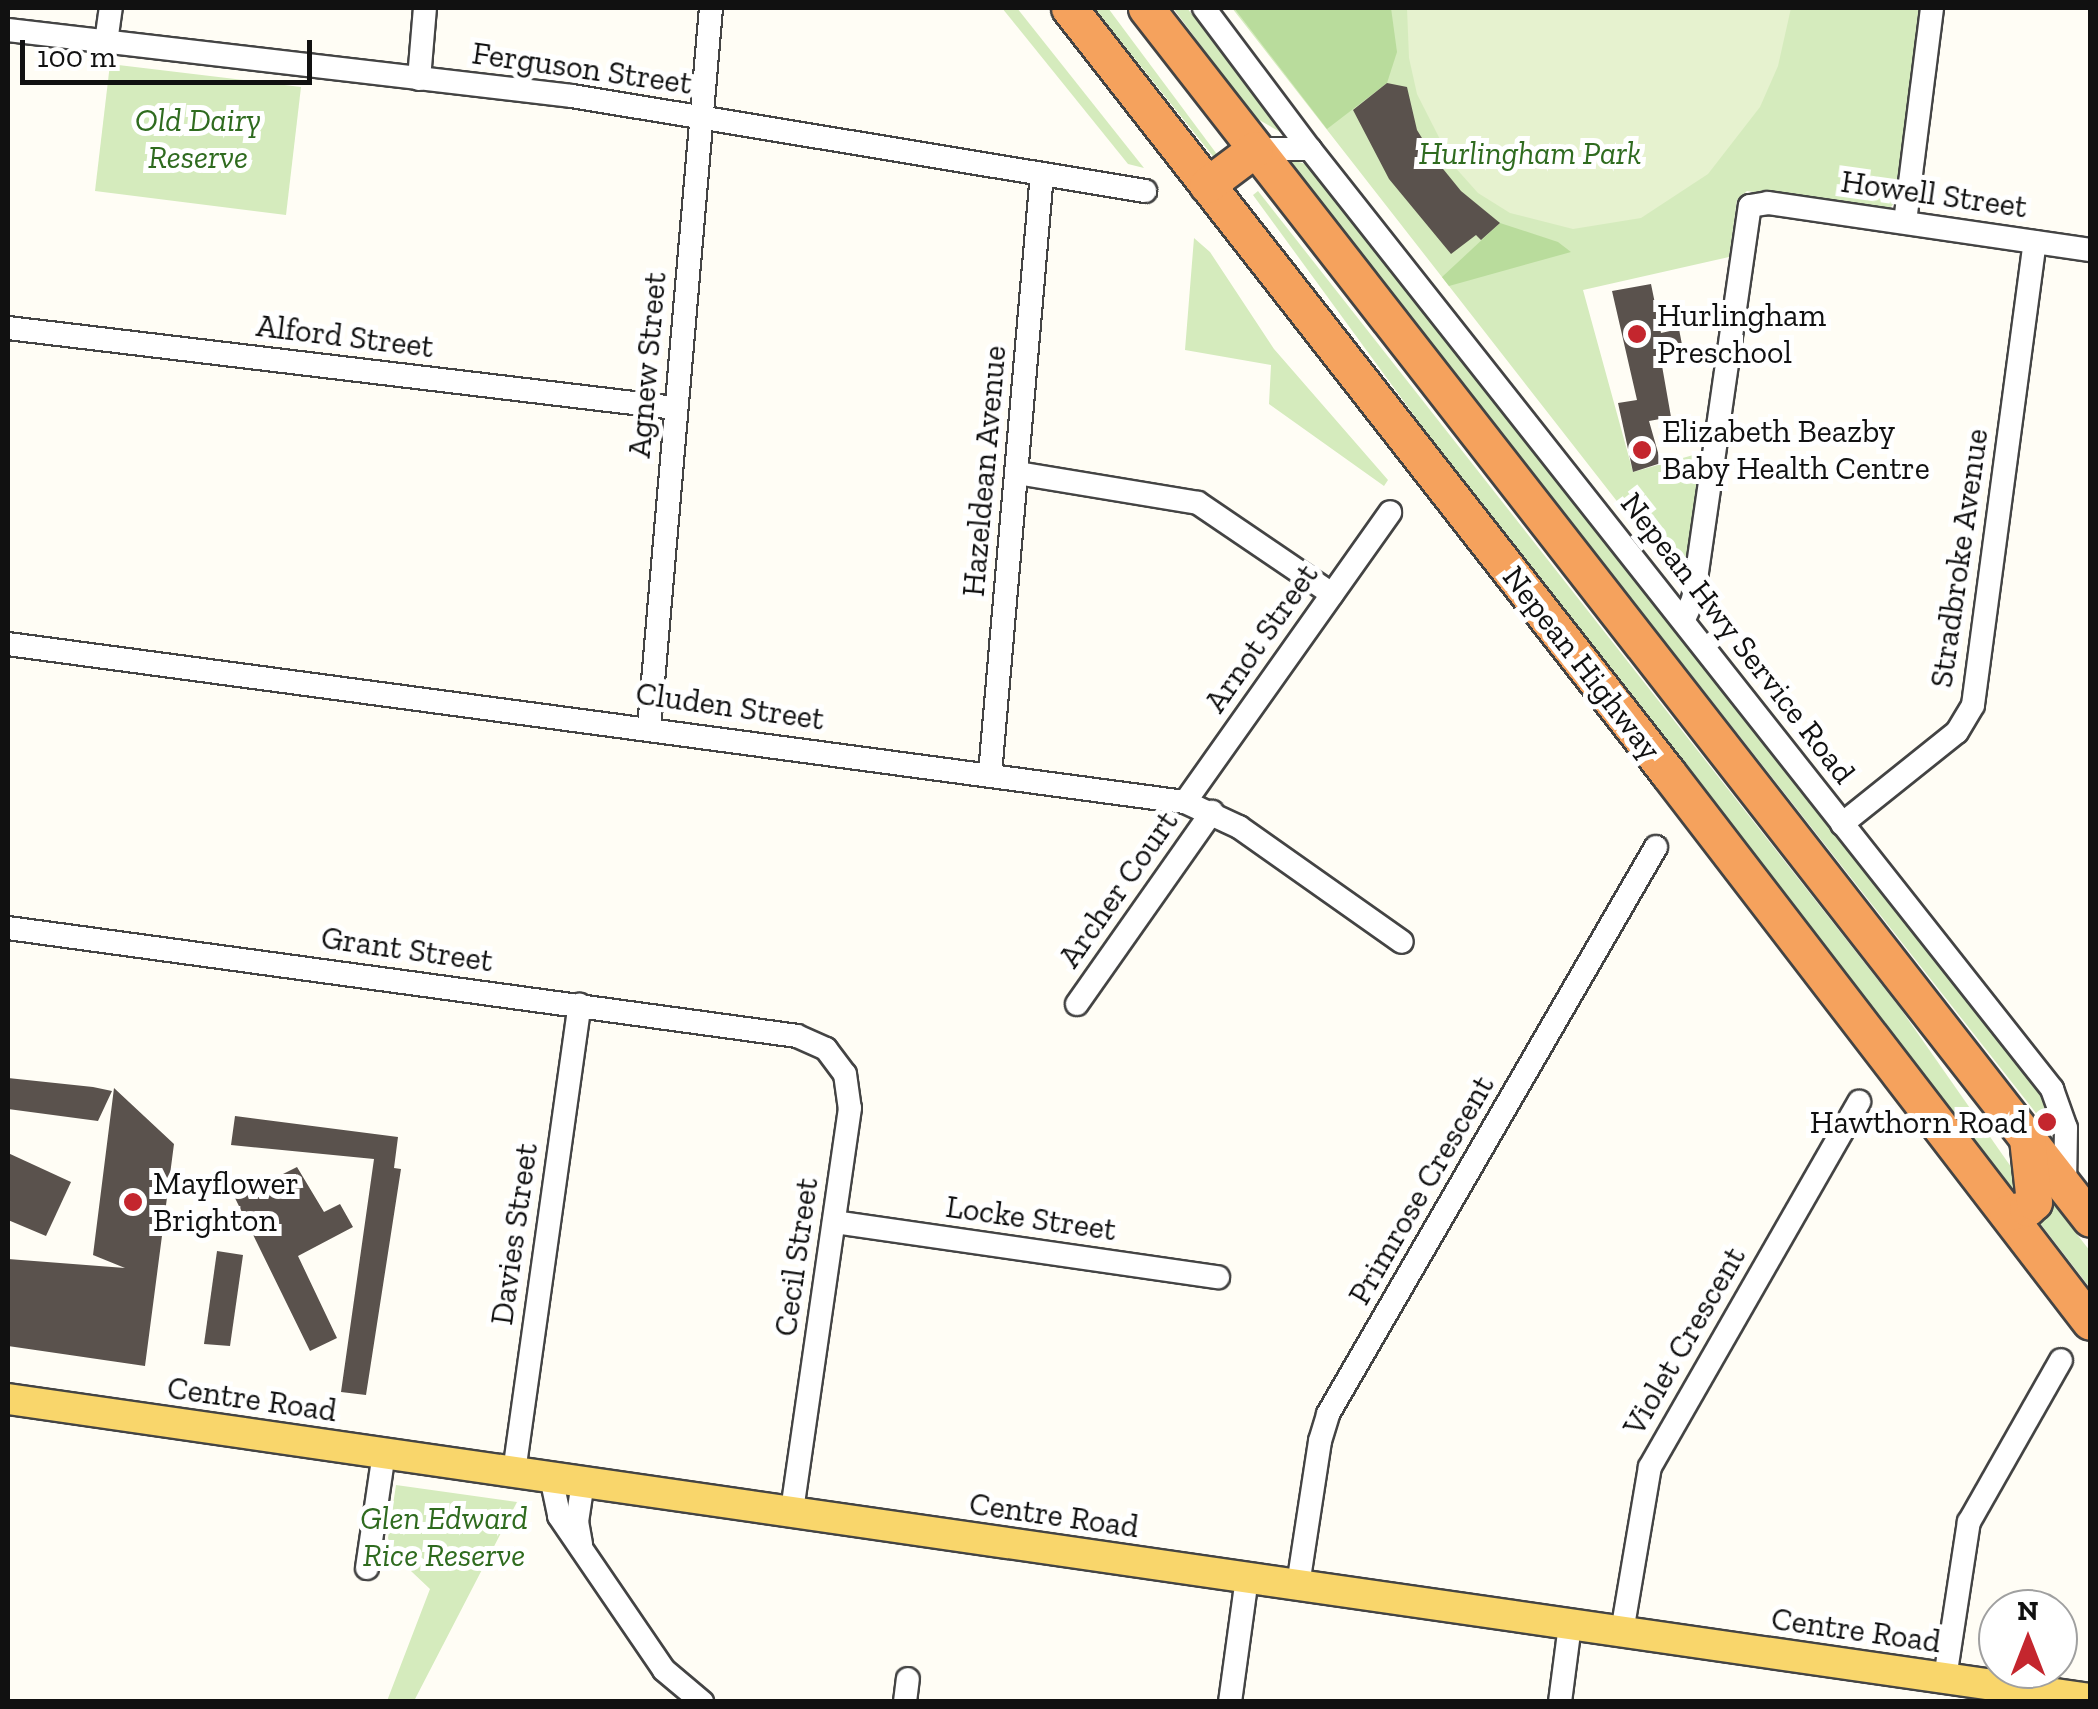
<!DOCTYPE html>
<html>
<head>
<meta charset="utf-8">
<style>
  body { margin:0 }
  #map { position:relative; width:2098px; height:1709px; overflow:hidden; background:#fffdf5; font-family:"Zilla Slab",serif }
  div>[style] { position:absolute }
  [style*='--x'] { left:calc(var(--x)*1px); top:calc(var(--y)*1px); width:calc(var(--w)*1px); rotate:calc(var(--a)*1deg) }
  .green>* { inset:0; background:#d5ebbd }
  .forest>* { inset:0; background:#b9dc9c }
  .pitch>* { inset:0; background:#e6f2cf }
  .building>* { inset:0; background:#5a524d }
  .roads { filter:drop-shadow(2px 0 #444) drop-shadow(-2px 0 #444) drop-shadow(0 2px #444) drop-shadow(0 -2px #444) }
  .minor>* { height:22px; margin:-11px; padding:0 11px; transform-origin:11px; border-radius:11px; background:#fff }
  .major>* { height:30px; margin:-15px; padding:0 15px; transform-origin:15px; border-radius:15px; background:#f9d66b }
  .highway>* { height:35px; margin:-17.5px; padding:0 17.5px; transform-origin:17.5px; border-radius:17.5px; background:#f5a25d }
  .dots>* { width:28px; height:28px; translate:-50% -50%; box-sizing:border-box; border:5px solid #fff; border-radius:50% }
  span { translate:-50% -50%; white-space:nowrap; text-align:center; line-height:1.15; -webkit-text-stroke:10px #fff; paint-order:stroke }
  .street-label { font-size:32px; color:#111 }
  .park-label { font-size:32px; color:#2f6b1f; font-style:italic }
  .poi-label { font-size:32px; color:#111 }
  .left { translate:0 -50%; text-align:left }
  .right { translate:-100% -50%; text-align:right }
  .frame { position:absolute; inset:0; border:10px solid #111; pointer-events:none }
  .north { position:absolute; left:1978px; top:1589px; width:100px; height:100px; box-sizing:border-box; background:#fff; border:2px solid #a0a0a0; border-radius:50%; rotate:0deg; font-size:28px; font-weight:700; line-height:40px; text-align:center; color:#111 }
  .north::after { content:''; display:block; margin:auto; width:35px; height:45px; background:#c4262e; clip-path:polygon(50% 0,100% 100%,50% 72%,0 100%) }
  .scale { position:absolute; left:20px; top:40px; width:292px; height:45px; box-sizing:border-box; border:5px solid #111; border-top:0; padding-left:12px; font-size:30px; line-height:35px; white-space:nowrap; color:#111; -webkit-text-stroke:8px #fff; paint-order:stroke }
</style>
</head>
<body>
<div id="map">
  <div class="green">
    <div style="clip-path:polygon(1002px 8px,1017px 8px,1144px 168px,1128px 164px)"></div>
    <div style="clip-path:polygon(1094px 8px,1108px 8px,1219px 157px,1216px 160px)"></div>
    <div style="clip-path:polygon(1173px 8px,1187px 8px,1289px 137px,1254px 117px)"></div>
    <div style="clip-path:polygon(1232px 8px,1923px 8px,1897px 199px,1891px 207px,1881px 210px,1747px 191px,1737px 200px,1729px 257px,1583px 290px,1633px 472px,1704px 452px,1684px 580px,1680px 582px)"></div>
    <div style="clip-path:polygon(110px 64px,301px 87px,286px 215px,95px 191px)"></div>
    <div style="clip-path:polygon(1284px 157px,1308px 165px,2043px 1090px,2058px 1141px)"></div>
    <div style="clip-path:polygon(1258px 191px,1900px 1008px,2016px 1174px,2020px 1198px,1443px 455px,1253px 195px)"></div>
    <div style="clip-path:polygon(1194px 238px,1210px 252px,1274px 349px,1388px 480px,1384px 486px,1269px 404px,1271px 365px,1185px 350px)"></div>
    <div style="clip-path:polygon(2051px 1201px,2090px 1251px,2090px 1288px,2036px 1218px)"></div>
    <div style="clip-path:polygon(396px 1485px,517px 1502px,414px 1701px,387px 1701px,430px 1589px,393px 1554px,388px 1538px)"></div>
  </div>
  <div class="forest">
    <div style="clip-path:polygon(1234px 8px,1391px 8px,1397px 52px,1387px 83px,1327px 129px)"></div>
    <div style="clip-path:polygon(1500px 223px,1558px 242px,1571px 252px,1449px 286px,1442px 277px)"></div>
  </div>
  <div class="pitch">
    <div style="clip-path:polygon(1407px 8px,1791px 8px,1778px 66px,1760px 107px,1708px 174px,1641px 218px,1573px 229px,1510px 213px,1478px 193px,1453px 165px,1417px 94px,1409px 58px)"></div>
  </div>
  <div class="building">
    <div style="clip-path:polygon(1387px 83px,1407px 87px,1417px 130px,1435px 159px,1461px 191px,1500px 223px,1481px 240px,1476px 235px,1451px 254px,1389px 179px,1353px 110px)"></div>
    <div style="clip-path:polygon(1651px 284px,1661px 333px,1679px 329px,1684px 355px,1661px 360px,1671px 417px,1649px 421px,1661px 463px,1633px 472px,1618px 403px,1637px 400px,1612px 291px)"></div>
    <div style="clip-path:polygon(8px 1078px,93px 1087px,112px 1091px,98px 1121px,8px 1109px)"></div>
    <div style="clip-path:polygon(114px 1088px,174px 1144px,145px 1366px,8px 1346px,8px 1259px,125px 1268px,93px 1255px)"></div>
    <div style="clip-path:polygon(235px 1116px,398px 1137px,394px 1168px,401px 1169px,366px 1395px,341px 1392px,374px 1159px,231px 1145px)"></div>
    <div style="clip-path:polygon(8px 1153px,71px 1182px,46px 1236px,8px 1220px)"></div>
    <div style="clip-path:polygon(297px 1167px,324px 1212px,340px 1204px,353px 1227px,298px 1256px,337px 1338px,310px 1351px,235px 1198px)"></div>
    <div style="clip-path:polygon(217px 1251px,243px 1255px,230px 1346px,204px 1344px)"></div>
  </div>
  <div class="roads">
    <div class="minor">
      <div style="--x:1204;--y:8;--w:176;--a:53.1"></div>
      <div style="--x:1310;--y:149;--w:1198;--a:51.71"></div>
      <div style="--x:2052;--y:1089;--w:41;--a:70.3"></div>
      <div style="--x:2066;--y:1128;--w:58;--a:91"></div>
      <div style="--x:8;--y:30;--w:568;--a:6.67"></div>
      <div style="--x:572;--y:96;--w:581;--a:9.41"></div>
      <div style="--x:106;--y:42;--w:34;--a:-82"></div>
      <div style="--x:419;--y:79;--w:71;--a:-85.2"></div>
      <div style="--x:1255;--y:149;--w:55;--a:0"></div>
      <div style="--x:1905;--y:222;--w:216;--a:-82.8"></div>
      <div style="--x:8;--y:328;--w:672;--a:6.84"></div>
      <div style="--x:1017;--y:473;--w:183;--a:9.4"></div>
      <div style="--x:1198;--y:503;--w:162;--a:34.2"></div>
      <div style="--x:1684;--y:619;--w:21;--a:-65"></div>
      <div style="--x:1693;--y:600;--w:398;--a:-81.8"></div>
      <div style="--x:1750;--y:206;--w:18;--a:-9"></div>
      <div style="--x:1768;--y:203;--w:325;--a:8.3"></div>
      <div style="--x:8;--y:644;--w:1188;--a:7.65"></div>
      <div style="--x:1185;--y:802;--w:60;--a:24.8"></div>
      <div style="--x:1239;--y:827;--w:199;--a:35.2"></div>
      <div style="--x:649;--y:728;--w:723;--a:-85.08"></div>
      <div style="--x:990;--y:774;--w:602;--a:-85.05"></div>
      <div style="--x:1185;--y:802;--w:355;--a:-54.7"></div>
      <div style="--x:1842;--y:824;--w:147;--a:-38.7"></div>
      <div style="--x:1957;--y:732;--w:31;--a:-59"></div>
      <div style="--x:1973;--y:705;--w:467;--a:-82.4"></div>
      <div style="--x:8;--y:928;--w:796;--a:7.79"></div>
      <div style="--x:797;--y:1036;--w:32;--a:24"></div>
      <div style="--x:826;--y:1049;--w:31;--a:53"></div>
      <div style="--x:845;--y:1074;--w:34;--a:82"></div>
      <div style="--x:850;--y:1108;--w:408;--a:98.2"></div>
      <div style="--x:1077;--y:1004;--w:235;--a:-54.9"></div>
      <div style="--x:834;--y:1222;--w:388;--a:8.2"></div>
      <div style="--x:514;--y:1472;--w:472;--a:-82"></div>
      <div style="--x:551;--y:1477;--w:40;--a:78"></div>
      <div style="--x:559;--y:1516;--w:186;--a:55.7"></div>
      <div style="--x:664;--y:1670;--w:50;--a:40.1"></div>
      <div style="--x:581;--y:1544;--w:22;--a:-100"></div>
      <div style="--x:577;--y:1522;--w:40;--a:-81.5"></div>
      <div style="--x:367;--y:1568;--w:116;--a:-81.6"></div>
      <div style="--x:1298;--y:1585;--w:146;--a:-81.3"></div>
      <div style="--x:1320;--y:1441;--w:28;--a:-73"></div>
      <div style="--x:1328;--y:1414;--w:655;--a:-59.95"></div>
      <div style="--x:1622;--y:1632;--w:167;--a:-80.4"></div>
      <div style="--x:1650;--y:1467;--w:421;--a:-60.2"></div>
      <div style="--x:1945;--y:1678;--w:158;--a:-81.3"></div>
      <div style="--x:1969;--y:1522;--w:186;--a:-60.4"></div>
      <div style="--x:905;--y:1702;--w:23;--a:-83"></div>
      <div style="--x:1230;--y:1702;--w:125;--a:-82.2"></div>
      <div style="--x:1560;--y:1702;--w:78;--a:-82.6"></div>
    </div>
    <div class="major">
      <div style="--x:8;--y:1399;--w:2104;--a:8.2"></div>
    </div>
    <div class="highway">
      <div style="--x:1069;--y:8;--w:972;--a:51.94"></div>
      <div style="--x:1668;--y:773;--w:692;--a:52.45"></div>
      <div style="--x:1146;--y:8;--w:1535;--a:52.06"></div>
      <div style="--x:1207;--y:185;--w:60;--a:-36.9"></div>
      <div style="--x:2007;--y:1213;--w:21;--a:-14"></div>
      <div style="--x:2027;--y:1208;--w:9;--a:-41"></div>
      <div style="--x:2034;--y:1202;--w:63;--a:-96.3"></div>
    </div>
  </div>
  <div class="dots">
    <div style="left:1637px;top:334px;background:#c4262e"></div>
    <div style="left:1642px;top:450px;background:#c4262e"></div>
    <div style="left:2047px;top:1122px;background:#c4262e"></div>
    <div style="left:133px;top:1202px;background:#c4262e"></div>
  </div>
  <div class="street-label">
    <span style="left:582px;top:68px;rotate:8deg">Ferguson Street</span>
    <span style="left:1934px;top:194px;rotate:8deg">Howell Street</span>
    <span style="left:345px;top:336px;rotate:7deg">Alford Street</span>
    <span style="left:647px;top:365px;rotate:-85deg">Agnew Street</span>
    <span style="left:984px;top:471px;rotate:-85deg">Hazeldean Avenue</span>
    <span style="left:1959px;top:558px;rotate:-82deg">Stradbroke Avenue</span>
    <span style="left:1261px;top:638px;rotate:-55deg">Arnot Street</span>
    <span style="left:1738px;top:638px;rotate:52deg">Nepean Hwy Service Road</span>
    <span style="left:1582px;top:663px;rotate:52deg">Nepean Highway</span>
    <span style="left:730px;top:706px;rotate:8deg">Cluden Street</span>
    <span style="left:1118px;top:889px;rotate:-55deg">Archer Court</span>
    <span style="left:407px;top:949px;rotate:8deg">Grant Street</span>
    <span style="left:1421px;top:1190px;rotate:-60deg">Primrose Crescent</span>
    <span style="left:1031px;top:1218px;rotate:8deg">Locke Street</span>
    <span style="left:514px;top:1234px;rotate:-82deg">Davies Street</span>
    <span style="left:796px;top:1257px;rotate:-82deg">Cecil Street</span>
    <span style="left:1684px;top:1341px;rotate:-60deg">Violet Crescent</span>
    <span style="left:252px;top:1399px;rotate:8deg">Centre Road</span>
    <span style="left:1054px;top:1515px;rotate:8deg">Centre Road</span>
    <span style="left:1856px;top:1630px;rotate:8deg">Centre Road</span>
  </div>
  <div class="park-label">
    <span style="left:198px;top:139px">Old Dairy<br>Reserve</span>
    <span style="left:1530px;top:153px">Hurlingham Park</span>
    <span style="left:444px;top:1537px">Glen Edward<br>Rice Reserve</span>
  </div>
  <div class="poi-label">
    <span class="left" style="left:1657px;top:334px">Hurlingham<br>Preschool</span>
    <span class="left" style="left:1662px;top:450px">Elizabeth Beazby<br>Baby Health Centre</span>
    <span class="right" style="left:2027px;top:1122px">Hawthorn Road</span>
    <span class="left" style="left:153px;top:1202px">Mayflower<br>Brighton</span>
  </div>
  <div class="frame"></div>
  <div class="north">N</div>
  <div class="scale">100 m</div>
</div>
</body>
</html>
